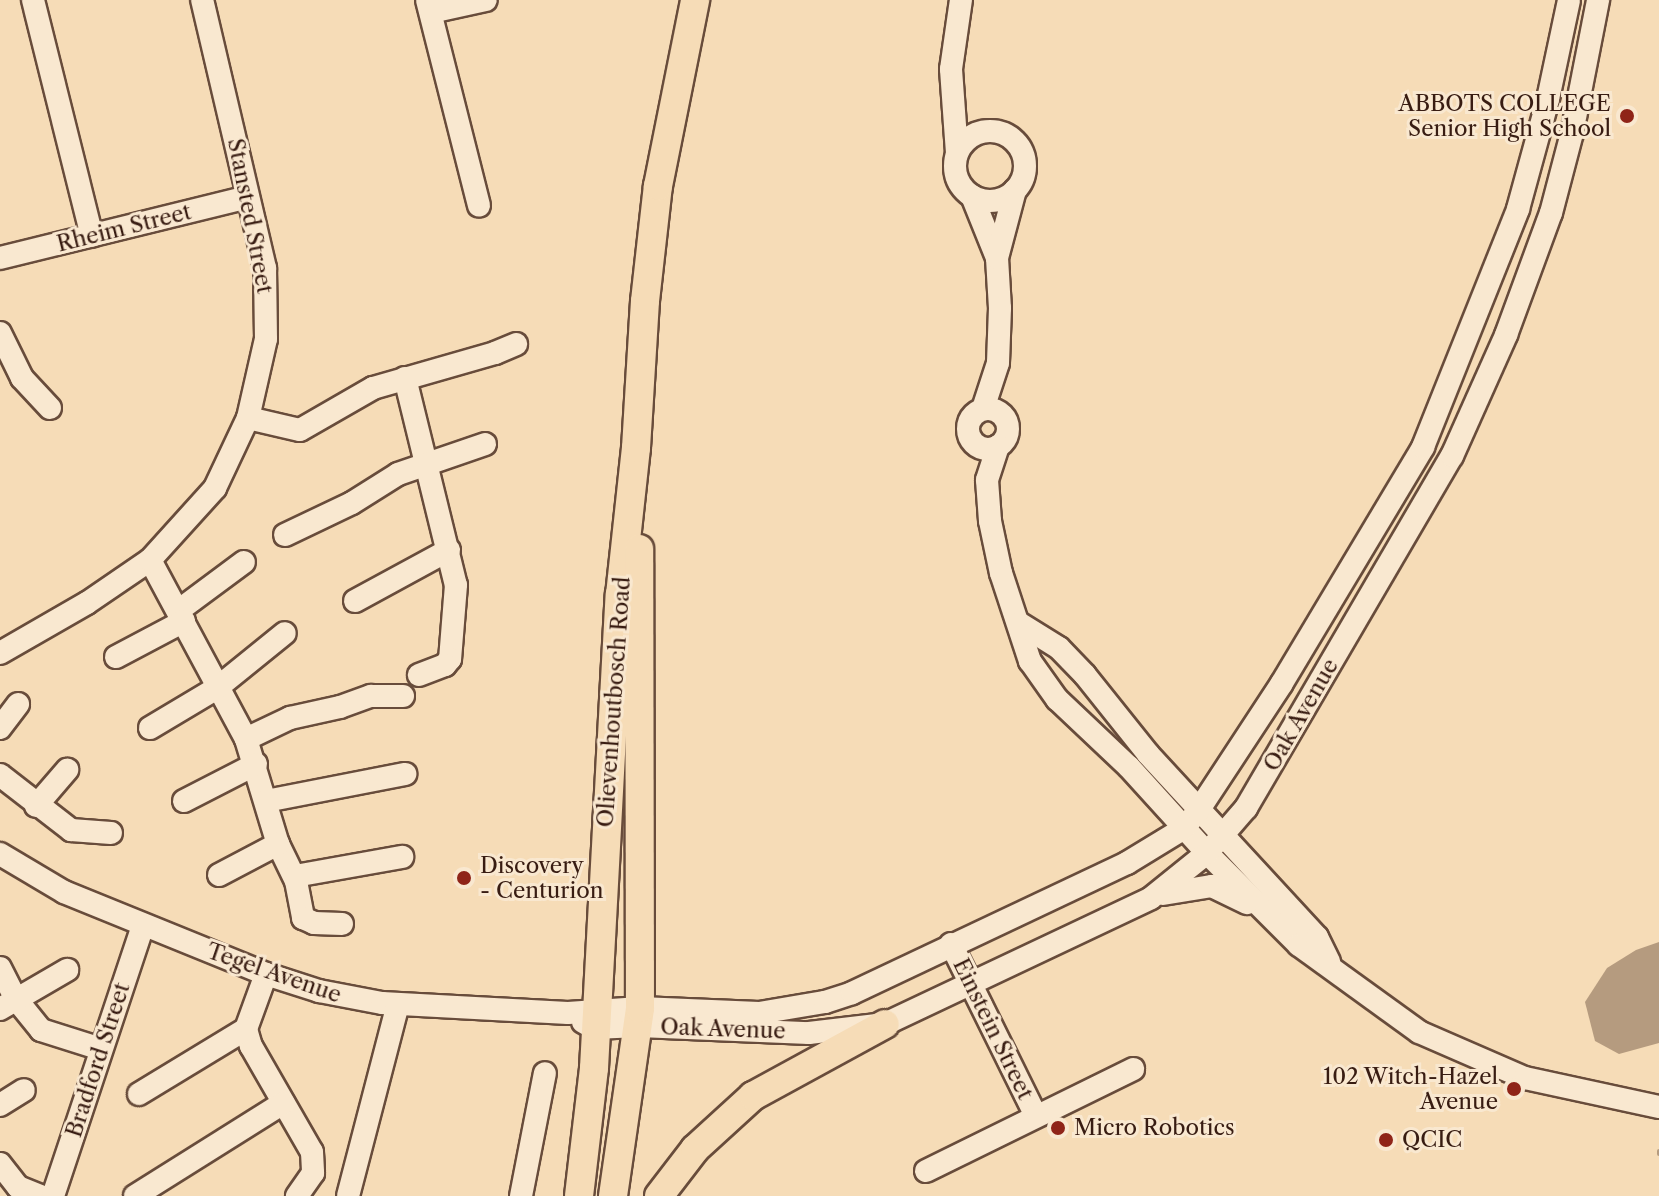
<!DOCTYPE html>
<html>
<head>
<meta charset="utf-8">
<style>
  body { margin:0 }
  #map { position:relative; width:1659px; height:1196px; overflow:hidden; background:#f6dcb7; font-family:"Libre Caslon Text",serif }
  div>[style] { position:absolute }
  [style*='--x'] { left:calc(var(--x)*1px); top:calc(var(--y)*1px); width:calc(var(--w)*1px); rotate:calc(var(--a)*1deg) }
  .water>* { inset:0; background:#b59b7f }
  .stream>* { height:4px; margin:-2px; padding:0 2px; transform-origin:2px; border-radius:2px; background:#b59b7f }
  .roads { filter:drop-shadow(2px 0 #684c3b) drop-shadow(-2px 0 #684c3b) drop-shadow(0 2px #684c3b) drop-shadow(0 -2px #684c3b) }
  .minor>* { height:22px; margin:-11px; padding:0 11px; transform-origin:11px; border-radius:11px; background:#f9e8d0 }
  .minor>.ring { margin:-11px; padding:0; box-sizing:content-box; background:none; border:22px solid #f9e8d0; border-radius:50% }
  .major>* { height:28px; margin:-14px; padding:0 14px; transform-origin:14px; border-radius:14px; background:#f6dcb7 }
  .dots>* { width:22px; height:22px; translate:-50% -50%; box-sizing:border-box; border:4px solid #f9e8d0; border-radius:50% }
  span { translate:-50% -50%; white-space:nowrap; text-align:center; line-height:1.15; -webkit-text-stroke:6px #f9e8d0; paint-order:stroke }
  .poi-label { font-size:22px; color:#381c12 }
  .right { translate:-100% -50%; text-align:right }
  .left { translate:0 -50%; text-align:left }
  .street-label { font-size:22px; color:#381c12 }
</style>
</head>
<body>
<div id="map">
  <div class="water">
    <div style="clip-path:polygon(1659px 942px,1659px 1043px,1619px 1054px,1595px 1041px,1585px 1002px,1607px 968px,1636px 950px)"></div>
  </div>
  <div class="stream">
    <div style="--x:1659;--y:1151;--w:3;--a:90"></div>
  </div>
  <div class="roads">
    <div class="minor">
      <div style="--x:33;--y:0;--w:243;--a:76"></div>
      <div style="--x:427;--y:0;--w:212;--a:75.8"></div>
      <div style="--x:431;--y:12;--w:56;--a:-12.3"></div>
      <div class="ring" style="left:955px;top:131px;width:48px;height:48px"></div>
      <div style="--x:957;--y:153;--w:84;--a:-94.1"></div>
      <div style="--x:951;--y:69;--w:70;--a:-81.8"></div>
      <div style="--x:972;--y:196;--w:67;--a:68"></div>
      <div style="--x:997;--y:258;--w:50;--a:86.6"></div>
      <div style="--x:1000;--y:308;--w:55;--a:92.1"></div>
      <div style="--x:998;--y:363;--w:48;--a:108.1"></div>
      <div style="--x:0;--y:258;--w:255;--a:-13.8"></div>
      <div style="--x:997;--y:258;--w:70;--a:-75.2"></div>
      <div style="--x:0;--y:333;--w:50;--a:63.9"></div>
      <div style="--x:22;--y:378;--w:41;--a:47"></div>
      <div style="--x:405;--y:378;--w:213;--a:76.2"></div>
      <div style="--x:456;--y:585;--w:74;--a:94.6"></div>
      <div style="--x:450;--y:659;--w:8;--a:130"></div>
      <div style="--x:445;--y:665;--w:28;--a:159"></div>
      <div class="ring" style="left:968px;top:409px;width:18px;height:18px"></div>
      <div style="--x:248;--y:418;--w:53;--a:13"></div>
      <div style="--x:300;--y:430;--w:84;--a:-29.9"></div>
      <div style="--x:373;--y:388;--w:127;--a:-16"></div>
      <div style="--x:495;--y:353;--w:23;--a:-23"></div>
      <div style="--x:998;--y:446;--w:36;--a:108"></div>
      <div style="--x:987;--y:480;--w:41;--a:85.8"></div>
      <div style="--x:990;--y:521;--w:53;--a:78.1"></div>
      <div style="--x:1001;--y:573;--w:93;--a:71.8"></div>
      <div style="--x:1030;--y:661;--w:47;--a:54.6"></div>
      <div style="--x:1057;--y:699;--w:99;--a:43.4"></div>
      <div style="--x:1129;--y:767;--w:116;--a:47.8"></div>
      <div style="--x:1207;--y:853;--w:130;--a:45"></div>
      <div style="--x:1299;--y:945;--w:148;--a:35.9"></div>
      <div style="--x:1419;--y:1032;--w:116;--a:23.5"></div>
      <div style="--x:1525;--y:1078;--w:137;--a:12.2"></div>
      <div style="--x:285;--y:535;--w:74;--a:-25.5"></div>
      <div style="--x:352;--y:503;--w:54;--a:-32.2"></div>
      <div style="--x:398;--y:474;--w:92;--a:-19"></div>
      <div style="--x:150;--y:560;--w:203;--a:61.8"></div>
      <div style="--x:246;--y:739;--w:110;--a:73.1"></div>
      <div style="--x:278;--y:844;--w:41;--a:64.1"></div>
      <div style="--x:296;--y:881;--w:38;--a:79"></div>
      <div style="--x:303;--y:918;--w:12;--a:24"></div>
      <div style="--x:314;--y:923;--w:28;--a:2"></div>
      <div style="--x:355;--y:601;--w:107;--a:-28.5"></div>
      <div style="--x:178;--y:611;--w:82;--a:-36.6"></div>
      <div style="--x:1019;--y:623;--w:47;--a:32"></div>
      <div style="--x:1059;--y:648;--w:37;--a:46"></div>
      <div style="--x:1085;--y:675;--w:101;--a:51.4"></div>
      <div style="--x:1148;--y:754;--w:249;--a:47.3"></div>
      <div style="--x:1317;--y:937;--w:28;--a:64"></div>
      <div style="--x:0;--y:653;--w:100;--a:-29.9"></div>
      <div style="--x:87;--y:603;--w:76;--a:-34.3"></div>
      <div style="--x:150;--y:560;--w:97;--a:-47.9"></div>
      <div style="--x:215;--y:488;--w:77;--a:-64.8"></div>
      <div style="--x:248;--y:418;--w:81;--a:-77.2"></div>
      <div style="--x:266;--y:339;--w:71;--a:-90.8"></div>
      <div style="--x:265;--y:268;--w:275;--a:-103.2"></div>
      <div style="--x:116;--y:657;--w:77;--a:-27.9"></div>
      <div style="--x:0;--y:728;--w:30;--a:-53"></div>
      <div style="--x:150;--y:728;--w:78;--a:-30.8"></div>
      <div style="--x:217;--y:688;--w:87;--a:-39"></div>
      <div style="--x:246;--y:739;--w:49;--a:-25.5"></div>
      <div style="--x:290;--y:718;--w:51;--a:-12.4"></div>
      <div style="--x:340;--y:707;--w:33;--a:-20"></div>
      <div style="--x:371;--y:696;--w:32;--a:0"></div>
      <div style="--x:0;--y:775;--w:90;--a:37.8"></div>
      <div style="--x:71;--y:830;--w:40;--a:4.3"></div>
      <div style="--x:184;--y:801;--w:81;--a:-27.2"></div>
      <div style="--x:266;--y:801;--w:142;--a:-11"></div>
      <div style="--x:36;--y:806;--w:48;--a:-49.3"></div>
      <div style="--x:0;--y:854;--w:74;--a:30.7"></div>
      <div style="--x:64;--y:892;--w:218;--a:22.1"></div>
      <div style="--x:266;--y:974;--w:56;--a:17.8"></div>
      <div style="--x:319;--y:991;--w:64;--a:10.8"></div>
      <div style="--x:382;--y:1003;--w:186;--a:3.1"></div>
      <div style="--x:568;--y:1013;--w:72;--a:-4"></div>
      <div style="--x:640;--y:1008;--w:119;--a:2.4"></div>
      <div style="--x:759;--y:1013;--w:67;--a:-9.5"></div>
      <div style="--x:825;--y:1002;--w:28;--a:-18"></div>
      <div style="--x:852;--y:993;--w:304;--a:-25.3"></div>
      <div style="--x:1127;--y:863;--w:66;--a:-31.3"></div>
      <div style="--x:1183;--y:829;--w:23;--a:-50"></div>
      <div style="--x:1198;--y:811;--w:153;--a:-56.7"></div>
      <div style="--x:1282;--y:683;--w:275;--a:-59.1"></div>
      <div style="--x:1423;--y:447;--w:256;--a:-68.2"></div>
      <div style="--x:1518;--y:209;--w:114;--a:-74.7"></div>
      <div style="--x:1548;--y:99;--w:101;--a:-78"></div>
      <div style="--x:219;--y:875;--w:67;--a:-27.7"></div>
      <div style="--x:295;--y:876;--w:109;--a:-10.1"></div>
      <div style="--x:1163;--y:894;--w:50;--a:-9.3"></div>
      <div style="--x:1212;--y:886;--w:39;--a:26"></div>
      <div style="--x:951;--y:944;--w:190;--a:63.7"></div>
      <div style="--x:0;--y:968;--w:35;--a:63"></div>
      <div style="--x:16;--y:999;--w:40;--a:51"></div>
      <div style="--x:41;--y:1030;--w:63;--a:17.6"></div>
      <div style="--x:266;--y:974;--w:59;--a:110"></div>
      <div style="--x:246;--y:1029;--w:18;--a:74"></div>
      <div style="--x:251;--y:1046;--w:122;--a:60.1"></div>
      <div style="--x:312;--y:1152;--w:21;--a:87"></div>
      <div style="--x:313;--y:1173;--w:28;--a:125"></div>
      <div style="--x:0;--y:1009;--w:78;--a:-30.2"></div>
      <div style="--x:583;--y:1022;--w:13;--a:29"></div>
      <div style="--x:594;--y:1028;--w:45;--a:-2.5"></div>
      <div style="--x:639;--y:1026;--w:170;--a:2.4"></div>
      <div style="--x:809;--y:1033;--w:77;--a:-6.8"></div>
      <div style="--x:885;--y:1024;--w:294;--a:-25.3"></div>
      <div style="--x:1151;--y:898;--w:72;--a:-38.8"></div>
      <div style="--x:1207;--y:853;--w:60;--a:-49.1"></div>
      <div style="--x:1246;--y:808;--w:408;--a:-59.7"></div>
      <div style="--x:1452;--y:456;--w:133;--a:-65.9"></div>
      <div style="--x:1506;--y:335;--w:130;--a:-69.8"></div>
      <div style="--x:1551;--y:213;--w:83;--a:-75.3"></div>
      <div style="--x:1572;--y:133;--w:136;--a:-78.9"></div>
      <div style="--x:139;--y:1094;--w:125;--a:-31.3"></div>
      <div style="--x:0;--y:1105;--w:28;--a:-32"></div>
      <div style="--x:0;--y:1164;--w:29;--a:52"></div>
      <div style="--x:18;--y:1187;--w:24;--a:22"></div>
      <div style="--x:926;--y:1171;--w:231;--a:-26.2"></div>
      <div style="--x:53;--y:1196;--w:286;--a:-71.6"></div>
      <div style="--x:135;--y:1196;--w:175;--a:-32.1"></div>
      <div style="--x:348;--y:1196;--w:198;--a:-75.4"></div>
      <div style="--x:521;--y:1196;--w:125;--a:-79"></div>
    </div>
    <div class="major">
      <div style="--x:579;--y:1196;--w:129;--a:-83.3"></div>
      <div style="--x:594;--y:1068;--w:474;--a:-86.9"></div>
      <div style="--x:620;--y:595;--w:148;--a:-83.8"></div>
      <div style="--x:636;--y:448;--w:147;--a:-86.5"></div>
      <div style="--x:645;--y:301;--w:116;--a:-83.6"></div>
      <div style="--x:658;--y:186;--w:190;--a:-78.7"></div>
      <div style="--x:613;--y:1196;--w:190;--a:-81.8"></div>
      <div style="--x:640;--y:1008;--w:459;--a:-90.1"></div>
      <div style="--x:659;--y:1196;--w:59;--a:-52.5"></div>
      <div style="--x:695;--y:1149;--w:79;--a:-42.4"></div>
      <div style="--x:753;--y:1096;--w:150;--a:-28.6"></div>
    </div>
  </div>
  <div class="dots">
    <div style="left:1627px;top:116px;background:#8f2418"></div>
    <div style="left:464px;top:878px;background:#8f2418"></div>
    <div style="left:1514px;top:1089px;background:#8f2418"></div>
    <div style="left:1058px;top:1128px;background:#8f2418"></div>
    <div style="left:1386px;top:1140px;background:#8f2418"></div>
  </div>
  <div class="poi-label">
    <span class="right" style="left:1611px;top:116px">ABBOTS COLLEGE<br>Senior High School</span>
    <span class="left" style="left:480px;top:878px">Discovery<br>- Centurion</span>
    <span class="right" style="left:1498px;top:1089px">102 Witch-Hazel<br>Avenue</span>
    <span class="left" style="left:1074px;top:1128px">Micro Robotics</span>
    <span class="left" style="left:1402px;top:1140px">QCIC</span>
  </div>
  <div class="street-label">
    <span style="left:250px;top:216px;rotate:79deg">Stansted Street</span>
    <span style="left:124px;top:228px;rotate:-14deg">Rheim Street</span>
    <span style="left:614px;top:702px;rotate:-86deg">Olievenhoutbosch Road</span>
    <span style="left:1301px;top:715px;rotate:-60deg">Oak Avenue</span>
    <span style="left:274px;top:973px;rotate:19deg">Tegel Avenue</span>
    <span style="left:723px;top:1029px;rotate:2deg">Oak Avenue</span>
    <span style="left:993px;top:1029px;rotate:64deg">Einstein Street</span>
    <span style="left:98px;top:1060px;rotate:-72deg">Bradford Street</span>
  </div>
</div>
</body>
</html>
